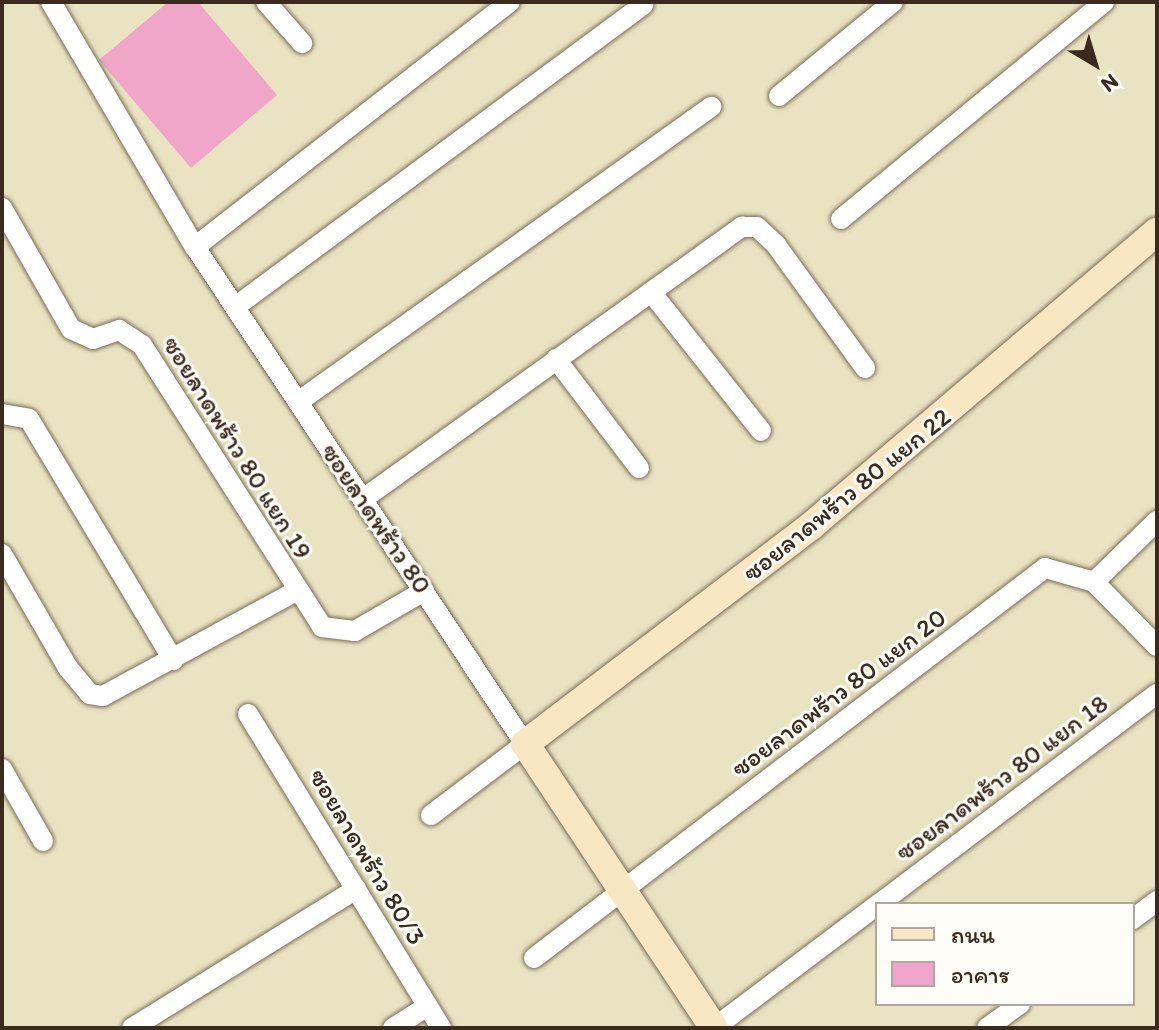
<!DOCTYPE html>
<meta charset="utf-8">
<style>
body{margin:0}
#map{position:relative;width:1159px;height:1030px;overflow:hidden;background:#eae3c1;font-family:Itim,"Playpen Sans Thai",sans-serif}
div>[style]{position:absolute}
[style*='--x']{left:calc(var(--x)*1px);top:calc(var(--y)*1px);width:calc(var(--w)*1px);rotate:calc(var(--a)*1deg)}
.building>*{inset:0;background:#efa6c9}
.roads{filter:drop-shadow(0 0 2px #786b57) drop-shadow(0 0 2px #786b57)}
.street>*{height:20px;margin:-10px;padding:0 10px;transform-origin:10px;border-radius:10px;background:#fff}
.secondary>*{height:28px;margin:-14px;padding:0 14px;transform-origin:14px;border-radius:14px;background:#f9e7c3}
span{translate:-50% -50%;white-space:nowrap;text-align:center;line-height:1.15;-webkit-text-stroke:6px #fdfcf7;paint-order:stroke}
.street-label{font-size:26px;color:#3b2a1e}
.frame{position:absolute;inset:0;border:4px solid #3b2a1e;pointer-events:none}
.legend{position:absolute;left:875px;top:902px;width:260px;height:104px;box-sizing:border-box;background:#fdfcf7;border:2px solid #afa8a0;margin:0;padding:10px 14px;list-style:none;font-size:24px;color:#3b2a1e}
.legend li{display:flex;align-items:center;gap:16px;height:40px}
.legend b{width:40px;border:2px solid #afa8a0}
.north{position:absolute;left:1055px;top:24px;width:80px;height:80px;-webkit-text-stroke:6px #fdfcf7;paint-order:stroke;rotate:142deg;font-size:22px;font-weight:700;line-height:32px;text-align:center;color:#3b2a1e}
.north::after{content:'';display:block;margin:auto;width:28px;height:36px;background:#3b2a1e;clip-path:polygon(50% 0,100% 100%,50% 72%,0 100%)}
</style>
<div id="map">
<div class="building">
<i style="clip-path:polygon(168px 2px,198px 2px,277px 95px,191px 168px,99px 60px)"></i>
</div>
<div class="roads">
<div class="street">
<i style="--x:51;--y:2;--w:284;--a:59.6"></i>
<i style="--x:195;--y:247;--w:597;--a:56.42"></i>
<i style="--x:525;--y:744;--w:118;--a:142.9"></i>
<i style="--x:266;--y:2;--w:55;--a:48.7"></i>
<i style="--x:779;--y:96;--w:148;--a:-39.5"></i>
<i style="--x:2;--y:208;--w:139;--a:60.3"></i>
<i style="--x:71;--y:329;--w:24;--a:24"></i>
<i style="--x:93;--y:339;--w:28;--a:-19"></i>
<i style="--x:119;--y:330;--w:27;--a:33"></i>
<i style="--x:142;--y:345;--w:335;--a:57.4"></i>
<i style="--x:322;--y:627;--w:33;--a:7"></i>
<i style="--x:355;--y:631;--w:80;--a:-30.1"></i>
<i style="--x:841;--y:219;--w:341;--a:-39.5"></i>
<i style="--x:195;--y:247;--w:399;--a:-37.9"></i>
<i style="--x:651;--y:292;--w:177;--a:51.6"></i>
<i style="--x:235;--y:307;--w:508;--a:-36.51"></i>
<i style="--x:556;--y:359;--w:137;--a:52.7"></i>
<i style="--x:298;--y:402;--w:508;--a:-35.54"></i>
<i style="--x:2;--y:414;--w:27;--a:10"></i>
<i style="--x:29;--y:419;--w:281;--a:59.1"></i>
<i style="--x:363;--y:499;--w:467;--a:-35.7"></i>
<i style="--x:742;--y:227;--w:15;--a:0"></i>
<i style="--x:757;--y:227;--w:26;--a:43"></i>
<i style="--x:776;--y:245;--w:152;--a:54.1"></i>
<i style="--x:2;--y:554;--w:132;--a:59.9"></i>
<i style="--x:68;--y:668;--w:34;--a:50"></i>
<i style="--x:90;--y:694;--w:13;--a:9"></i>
<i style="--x:103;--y:696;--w:220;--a:-28.5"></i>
<i style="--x:1094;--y:582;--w:88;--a:-44.1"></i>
<i style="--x:248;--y:714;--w:369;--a:58.4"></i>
<i style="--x:2;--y:769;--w:83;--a:60.3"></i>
<i style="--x:879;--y:904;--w:348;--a:-37.1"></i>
<i style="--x:1133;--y:919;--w:30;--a:-37"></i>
<i style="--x:534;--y:958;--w:643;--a:-37.35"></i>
<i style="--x:1045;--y:568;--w:51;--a:15.9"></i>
<i style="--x:1094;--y:582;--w:90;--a:45.5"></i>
<i style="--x:132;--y:1028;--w:264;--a:-31.8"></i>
<i style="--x:393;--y:1028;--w:41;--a:-32.2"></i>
<i style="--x:714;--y:1028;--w:204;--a:-37"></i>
<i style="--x:987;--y:1028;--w:41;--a:-36"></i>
</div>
<div class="secondary">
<i style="--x:714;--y:1028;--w:341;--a:-123.6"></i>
<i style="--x:525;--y:744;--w:360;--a:-37.3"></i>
<i style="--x:811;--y:526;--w:454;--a:-40.4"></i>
</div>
</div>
<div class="street-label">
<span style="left:237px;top:448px;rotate:58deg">ซอยลาดพร้าว 80 แยก 19</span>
<span style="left:847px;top:495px;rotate:-39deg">ซอยลาดพร้าว 80 แยก 22</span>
<span style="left:376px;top:519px;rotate:56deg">ซอยลาดพร้าว 80</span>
<span style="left:839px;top:693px;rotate:-37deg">ซอยลาดพร้าว 80 แยก 20</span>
<span style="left:1002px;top:778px;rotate:-37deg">ซอยลาดพร้าว 80 แยก 18</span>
<span style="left:367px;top:857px;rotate:59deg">ซอยลาดพร้าว 80/3</span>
</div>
<div class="frame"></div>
<ul class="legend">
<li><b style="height:10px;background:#f9e7c3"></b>ถนน</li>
<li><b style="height:22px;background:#efa6c9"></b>อาคาร</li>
</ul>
<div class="north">N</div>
</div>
